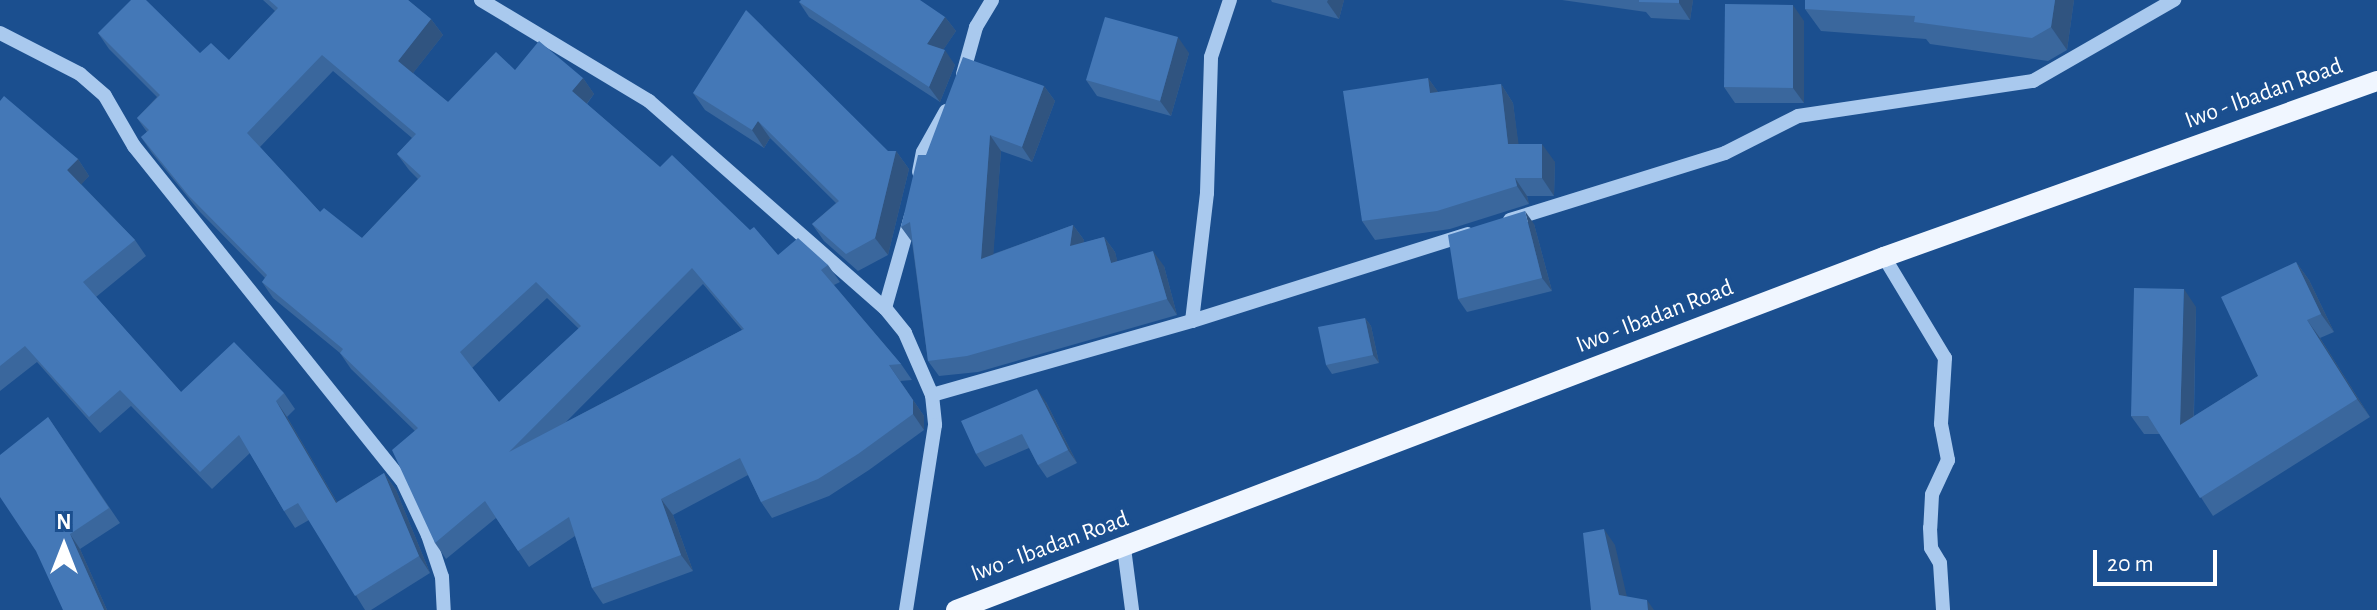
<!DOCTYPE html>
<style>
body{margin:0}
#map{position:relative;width:2377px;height:610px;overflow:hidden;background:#1b4f8f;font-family:"Alegreya Sans",sans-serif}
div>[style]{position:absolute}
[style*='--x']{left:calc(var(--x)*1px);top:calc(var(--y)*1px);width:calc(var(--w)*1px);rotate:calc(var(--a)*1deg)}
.minor>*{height:14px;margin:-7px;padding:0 7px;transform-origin:7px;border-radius:7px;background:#a9c9ee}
.major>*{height:20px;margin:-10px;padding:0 10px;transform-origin:10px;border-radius:10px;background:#f0f6ff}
.wall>*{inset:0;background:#3a679d}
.shaded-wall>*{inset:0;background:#305480}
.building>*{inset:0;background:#4478b7}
span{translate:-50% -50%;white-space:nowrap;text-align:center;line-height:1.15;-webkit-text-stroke:8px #1b4f8f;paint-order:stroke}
.street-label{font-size:24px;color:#fff}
.north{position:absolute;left:24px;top:506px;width:80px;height:80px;-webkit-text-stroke:6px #1b4f8f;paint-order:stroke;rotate:0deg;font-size:22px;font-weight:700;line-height:32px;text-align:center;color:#fff}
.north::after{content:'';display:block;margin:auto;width:28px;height:36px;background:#fff;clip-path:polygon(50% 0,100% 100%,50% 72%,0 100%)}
.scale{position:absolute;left:2093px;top:550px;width:124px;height:36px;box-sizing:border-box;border:4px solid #fff;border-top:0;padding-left:10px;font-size:24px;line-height:28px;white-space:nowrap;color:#fff;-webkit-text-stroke:6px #1b4f8f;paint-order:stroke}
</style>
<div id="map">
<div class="minor">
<i style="--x:481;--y:0;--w:196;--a:31"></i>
<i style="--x:649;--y:101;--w:314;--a:41.3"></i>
<i style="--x:885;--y:308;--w:32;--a:51"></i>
<i style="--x:905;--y:333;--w:68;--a:66.5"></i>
<i style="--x:932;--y:395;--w:30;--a:84"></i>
<i style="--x:935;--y:425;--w:187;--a:98.9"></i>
<i style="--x:0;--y:33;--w:90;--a:27.1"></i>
<i style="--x:80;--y:74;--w:33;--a:41"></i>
<i style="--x:105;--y:96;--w:58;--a:59.9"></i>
<i style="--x:134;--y:146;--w:428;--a:51.3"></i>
<i style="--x:402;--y:480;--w:61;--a:64.7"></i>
<i style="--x:428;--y:535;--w:44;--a:71.6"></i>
<i style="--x:442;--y:577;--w:33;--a:87"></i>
<i style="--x:963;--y:74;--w:49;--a:-74.5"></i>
<i style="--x:976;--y:27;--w:31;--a:-59"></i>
<i style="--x:919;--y:172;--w:20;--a:-79"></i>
<i style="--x:923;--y:152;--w:47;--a:-60.7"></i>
<i style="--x:1510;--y:220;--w:225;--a:-17.3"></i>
<i style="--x:1725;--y:153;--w:82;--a:-26.9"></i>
<i style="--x:1798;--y:116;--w:238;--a:-8.5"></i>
<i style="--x:2033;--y:81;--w:163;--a:-29.9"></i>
<i style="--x:1884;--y:257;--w:118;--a:58.9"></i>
<i style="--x:1945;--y:358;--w:66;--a:93.5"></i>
<i style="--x:1941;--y:424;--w:37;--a:79"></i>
<i style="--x:1948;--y:460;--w:38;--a:115"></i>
<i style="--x:1932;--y:495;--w:33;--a:93"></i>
<i style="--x:1930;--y:528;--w:20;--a:87"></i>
<i style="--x:1931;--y:548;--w:17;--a:59"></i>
<i style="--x:1940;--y:563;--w:47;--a:86.3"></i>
<i style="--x:885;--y:308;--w:96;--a:-74.2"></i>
<i style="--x:1192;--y:321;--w:129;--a:-83.3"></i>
<i style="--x:1207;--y:193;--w:136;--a:-88.3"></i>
<i style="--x:1211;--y:57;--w:60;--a:-71.6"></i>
<i style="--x:932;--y:395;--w:270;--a:-15.9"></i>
<i style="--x:1192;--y:321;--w:289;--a:-17.5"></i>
<i style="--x:1124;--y:548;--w:63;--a:82.6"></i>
</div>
<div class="major">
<i style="--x:956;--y:610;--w:993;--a:-20.83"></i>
<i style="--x:1884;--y:257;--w:523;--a:-19.65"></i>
</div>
<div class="wall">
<i style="clip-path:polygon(evenodd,263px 0,408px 0,431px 19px,443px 35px,413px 73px,448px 102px,515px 70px,583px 78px,594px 94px,587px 104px,660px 167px,778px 255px,828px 265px,840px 282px,834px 285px,901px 364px,912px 380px,900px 381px,924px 416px,924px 430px,869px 470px,829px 496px,772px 518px,761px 502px,748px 475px,673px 515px,693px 571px,603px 604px,592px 588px,575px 536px,529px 567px,496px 518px,446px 559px,435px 543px,415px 431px,351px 369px,340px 353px,273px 298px,262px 282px,265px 278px,200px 212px,152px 153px,141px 137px,147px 132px,137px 118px,157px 97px,109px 49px,98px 33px,229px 60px,275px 11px,263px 0,333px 71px,412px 138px,397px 154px,409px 170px,418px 179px,362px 238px,320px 212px,260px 147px,333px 71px,263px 0,703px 284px,742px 330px,566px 422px,703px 284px,263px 0,547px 298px,579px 329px,499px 402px,472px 368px,547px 298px)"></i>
<i style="clip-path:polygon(1271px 0,1344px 0,1339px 19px,1272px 2px)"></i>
<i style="clip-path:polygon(1562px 0,1693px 0,1690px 20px,1651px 18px,1646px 12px)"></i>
<i style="clip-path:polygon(1805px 0,2074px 0,2067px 50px,2048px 61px,1930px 44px,1926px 39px,1821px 31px,1805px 9px)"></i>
<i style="clip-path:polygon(799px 2px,945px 17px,956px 31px,943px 50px,955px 65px,940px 102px,809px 17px)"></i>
<i style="clip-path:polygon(1804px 21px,1804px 103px,1735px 103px,1724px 87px)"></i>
<i style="clip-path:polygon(1189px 53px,1171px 116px,1097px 96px,1086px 80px)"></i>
<i style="clip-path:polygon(1428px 78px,1438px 92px,1501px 84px,1513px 103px,1518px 144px,1555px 162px,1554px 196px,1527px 196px,1529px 204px,1450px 229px,1375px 240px,1362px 221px)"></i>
<i style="clip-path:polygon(1044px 86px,1055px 101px,1032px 162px,1001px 151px,993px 254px,1073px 225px,1084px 240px,1083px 243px,1104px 237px,1115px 252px,1117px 261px,1164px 266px,1177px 315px,978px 372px,939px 376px,928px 361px,912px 242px,901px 227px,926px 155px)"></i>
<i style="clip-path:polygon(693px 93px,888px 151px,896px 151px,909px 169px,888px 255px,858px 271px,824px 241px,812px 224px,836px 203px,770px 138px,764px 148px,705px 110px)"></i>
<i style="clip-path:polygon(0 101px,78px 159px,89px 176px,81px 184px,135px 240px,146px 256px,96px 297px,181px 392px,284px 393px,295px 409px,287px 417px,337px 502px,384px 473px,396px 490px,430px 573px,371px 610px,365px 610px,309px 520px,295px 528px,284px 511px,250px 453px,212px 489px,131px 406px,100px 433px,37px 362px,0 391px)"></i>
<i style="clip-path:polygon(1534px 224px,1552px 291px,1467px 312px,1458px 299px)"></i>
<i style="clip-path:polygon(2296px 262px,2309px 280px,2334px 332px,2320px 338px,2370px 417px,2213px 516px,2160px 434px,2144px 434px,2131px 416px,2196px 307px,2194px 416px,2258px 376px)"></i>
<i style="clip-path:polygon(1365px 318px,1371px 326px,1379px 363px,1332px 374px,1326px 365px)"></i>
<i style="clip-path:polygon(1046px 402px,1077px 463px,1047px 478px,1038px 465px,1029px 448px,985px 467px,976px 454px)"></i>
<i style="clip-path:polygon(48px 417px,120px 523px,80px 549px,107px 610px,63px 610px)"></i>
</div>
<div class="shaded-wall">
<i style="clip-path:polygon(1328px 0,1344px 0,1339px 19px,1327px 2px)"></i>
<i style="clip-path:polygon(1679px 0,1693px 0,1690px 20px,1679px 3px)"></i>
<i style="clip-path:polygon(2055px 0,2074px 0,2067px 50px,2051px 27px)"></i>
<i style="clip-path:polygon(1793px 5px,1804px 21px,1804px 103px,1793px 88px)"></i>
<i style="clip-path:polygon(945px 17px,956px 31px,937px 59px,927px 44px)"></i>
<i style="clip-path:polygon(431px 19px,443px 35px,410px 77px,398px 61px)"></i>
<i style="clip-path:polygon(1178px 37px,1189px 53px,1171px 116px,1160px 101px)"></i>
<i style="clip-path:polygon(945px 50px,955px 65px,940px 102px,929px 87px)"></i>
<i style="clip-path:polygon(583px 78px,594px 94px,584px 107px,572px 91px)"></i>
<i style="clip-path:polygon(1428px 78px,1441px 96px,1430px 93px)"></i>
<i style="clip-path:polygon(1501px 84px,1513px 103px,1521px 162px,1508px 144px)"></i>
<i style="clip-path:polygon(1044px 86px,1055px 101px,1032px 162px,1022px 147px)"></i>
<i style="clip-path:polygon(758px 121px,770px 138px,764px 148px,752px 130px)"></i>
<i style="clip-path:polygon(990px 135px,1001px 151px,992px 274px,981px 259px)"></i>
<i style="clip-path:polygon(1542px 144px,1555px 162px,1554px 196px,1542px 178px)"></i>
<i style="clip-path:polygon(896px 151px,909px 169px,888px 255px,875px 238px)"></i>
<i style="clip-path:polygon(78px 159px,89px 176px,79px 187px,67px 170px)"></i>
<i style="clip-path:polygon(1515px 178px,1527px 196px,1529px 204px,1517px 186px)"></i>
<i style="clip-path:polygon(1525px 211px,1534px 224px,1552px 291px,1542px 278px)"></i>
<i style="clip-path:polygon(1073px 225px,1084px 240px,1081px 262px,1070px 246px)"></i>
<i style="clip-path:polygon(1104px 237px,1115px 252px,1122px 278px,1111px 263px)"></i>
<i style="clip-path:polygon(1153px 251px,1164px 266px,1177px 315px,1167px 299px)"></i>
<i style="clip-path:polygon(2296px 262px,2309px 280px,2334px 332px,2321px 314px)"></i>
<i style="clip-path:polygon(2184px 289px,2196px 307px,2193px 443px,2180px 425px)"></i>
<i style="clip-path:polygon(1365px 318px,1371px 326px,1379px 363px,1373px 355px)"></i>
<i style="clip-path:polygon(2307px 320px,2320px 338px,2370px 417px,2357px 399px)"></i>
<i style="clip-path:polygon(889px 365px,924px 416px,924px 430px,913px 414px)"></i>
<i style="clip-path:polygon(1037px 389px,1046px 402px,1077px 463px,1068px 450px)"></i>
<i style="clip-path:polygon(276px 401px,287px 417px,347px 519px,336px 503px)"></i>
<i style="clip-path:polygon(384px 473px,396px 490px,430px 573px,419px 556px)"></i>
<i style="clip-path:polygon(661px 499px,673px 515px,693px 571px,681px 555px)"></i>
<i style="clip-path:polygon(1604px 529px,1615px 545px,1630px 610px,1619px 595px)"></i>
<i style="clip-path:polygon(70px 534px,80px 549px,107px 610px,104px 610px)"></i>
<i style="clip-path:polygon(1647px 600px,1654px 610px,1648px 610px)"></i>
</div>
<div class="building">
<i style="clip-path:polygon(evenodd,131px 0,146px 0,200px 53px,211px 43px,229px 60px,278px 8px,269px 0,408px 0,431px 19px,398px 61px,448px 102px,496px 52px,515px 70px,539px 41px,583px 78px,572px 91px,660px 167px,672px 155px,750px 230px,754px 227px,778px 255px,798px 238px,828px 265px,821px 270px,901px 364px,889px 365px,913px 400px,913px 414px,858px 454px,818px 479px,761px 502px,740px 458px,661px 499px,681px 555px,592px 588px,569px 517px,518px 551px,485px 501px,435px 543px,392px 450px,418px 428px,340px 353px,343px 349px,262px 282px,267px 275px,189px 196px,141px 137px,149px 130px,137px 118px,160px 95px,98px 33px,131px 0,322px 55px,416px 134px,397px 154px,421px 176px,362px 238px,324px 208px,320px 212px,247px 133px,322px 55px,131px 0,692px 268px,744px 329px,509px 452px,692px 268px,131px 0,536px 282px,581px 326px,499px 402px,460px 352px,536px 282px)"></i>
<i style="clip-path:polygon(801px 0,920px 0,945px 17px,927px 44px,945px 50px,929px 87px,799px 2px)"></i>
<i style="clip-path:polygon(1639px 0,1679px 0,1679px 3px,1639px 2px)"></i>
<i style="clip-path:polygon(1805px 0,2055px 0,2051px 27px,2032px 38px,1914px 22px,1915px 16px,1805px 9px)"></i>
<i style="clip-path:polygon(1725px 4px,1793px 5px,1793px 88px,1724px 87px)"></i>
<i style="clip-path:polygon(746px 10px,888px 151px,896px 151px,875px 238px,846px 254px,812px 224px,839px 201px,758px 121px,752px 130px,693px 93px)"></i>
<i style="clip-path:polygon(1105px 17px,1178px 37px,1160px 101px,1086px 80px)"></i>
<i style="clip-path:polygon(963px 57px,1044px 86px,1022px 147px,990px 135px,981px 259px,1073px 225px,1070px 246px,1104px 237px,1111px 263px,1153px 251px,1167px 299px,967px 356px,928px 361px,910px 222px,901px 227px,918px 155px,926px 155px)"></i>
<i style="clip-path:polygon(1428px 78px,1430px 93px,1501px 84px,1508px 144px,1542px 144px,1542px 178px,1515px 178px,1517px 186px,1437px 211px,1362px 221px,1343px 91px)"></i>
<i style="clip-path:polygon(4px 96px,78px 159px,67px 170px,135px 240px,83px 282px,181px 392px,234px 342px,284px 393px,276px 401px,336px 503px,384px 473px,419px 556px,355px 596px,298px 503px,284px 511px,239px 435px,200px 472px,120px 390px,89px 417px,25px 346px,0 366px,0 101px)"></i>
<i style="clip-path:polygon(1525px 211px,1542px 278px,1458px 299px,1448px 235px)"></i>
<i style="clip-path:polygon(2296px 262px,2321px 314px,2307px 320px,2357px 399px,2200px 498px,2148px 416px,2131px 416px,2134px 288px,2184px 289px,2180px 425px,2258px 376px,2221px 297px)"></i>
<i style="clip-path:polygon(1365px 318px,1373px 355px,1326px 365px,1318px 327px)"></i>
<i style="clip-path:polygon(1037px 389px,1068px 450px,1038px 465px,1022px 434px,976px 454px,961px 421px)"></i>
<i style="clip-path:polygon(48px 417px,109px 508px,70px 534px,104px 610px,63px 610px,36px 551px,0 497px,0 455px)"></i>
<i style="clip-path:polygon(1604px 529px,1619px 595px,1647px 600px,1648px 610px,1591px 610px,1583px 533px)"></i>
</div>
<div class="street-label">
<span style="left:2264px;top:94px;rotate:-20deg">Iwo - Ibadan Road</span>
<span style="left:1655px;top:317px;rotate:-21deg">Iwo - Ibadan Road</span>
<span style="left:1050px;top:547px;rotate:-20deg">Iwo - Ibadan Road</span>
</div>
<div class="north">N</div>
<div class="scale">20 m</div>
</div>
